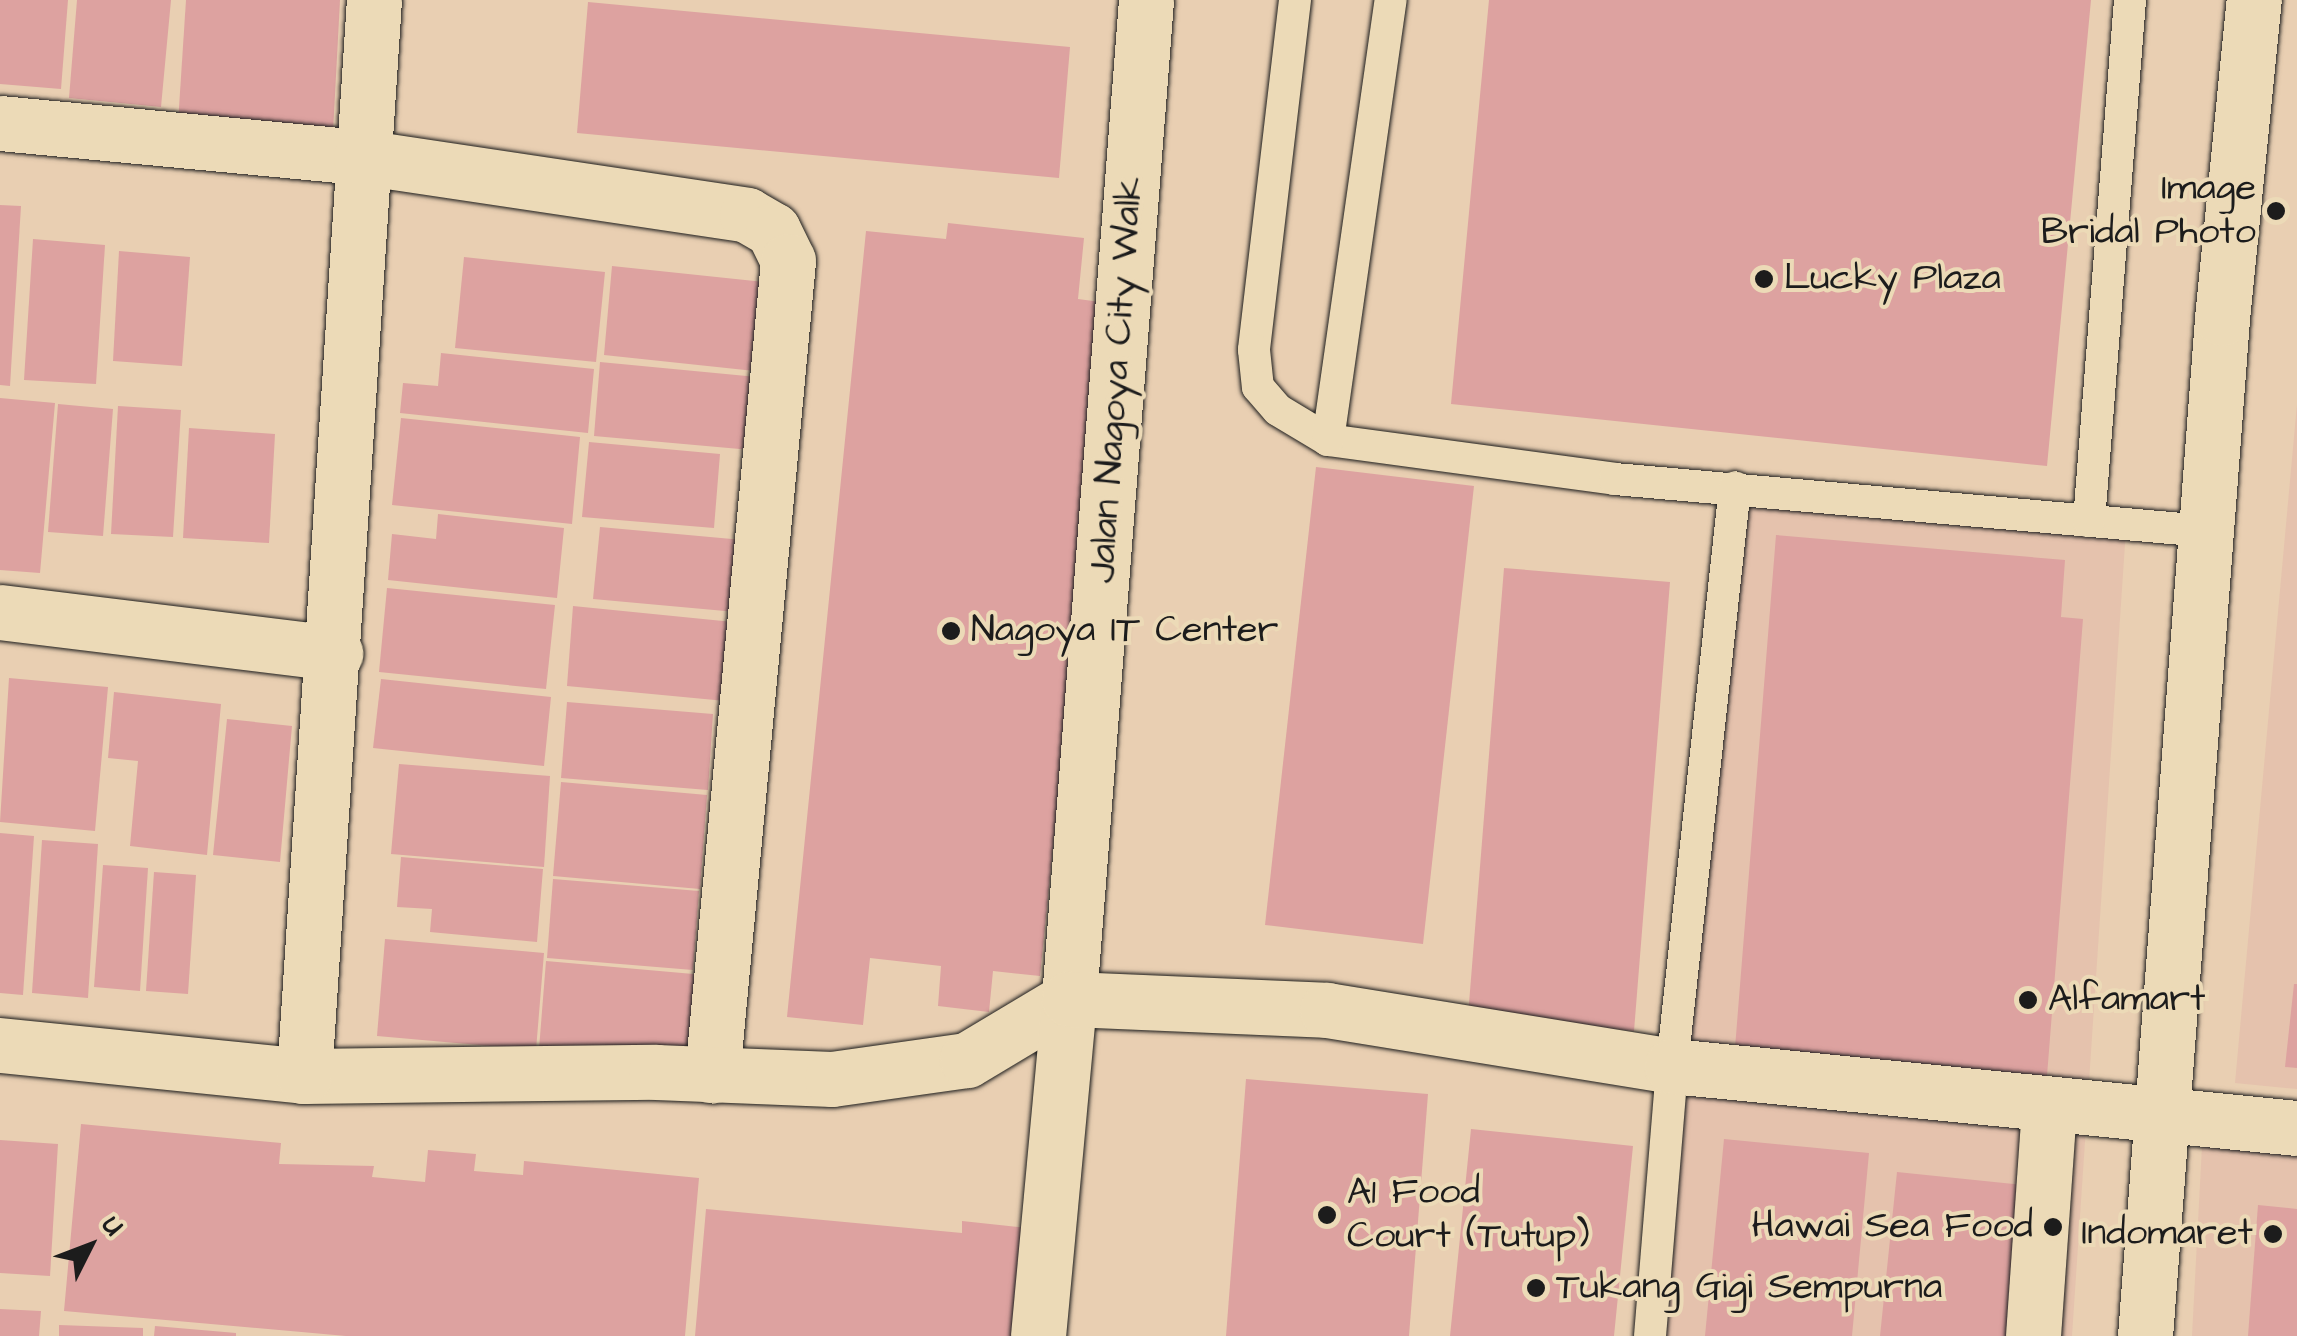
<!DOCTYPE html>
<style>
body{margin:0}
#map{position:relative;width:2297px;height:1336px;overflow:hidden;background:#e9cfb2;font-family:"Architects Daughter",sans-serif}
div>[style]{position:absolute}
[style*='--x']{left:calc(var(--x)*1px);top:calc(var(--y)*1px);width:calc(var(--w)*1px);rotate:calc(var(--a)*1deg)}
.built>*{inset:0;background:#e5c2ad}
.building>*{inset:0;background:#dda2a0}
.roads{filter:drop-shadow(0 0 2px #1c1c1c) drop-shadow(0 0 2px #1c1c1c)}
.service>*{height:32px;margin:-16px;padding:0 16px;transform-origin:16px;border-radius:16px;background:#ecdab7}
.minor>*{height:55px;margin:-27.5px;padding:0 27.5px;transform-origin:27.5px;border-radius:27.5px;background:#ecdab7}
.tertiary>*{height:55px;margin:-27.5px;padding:0 27.5px;transform-origin:27.5px;border-radius:27.5px;background:#ecdab7}
.dots>*{width:28px;height:28px;translate:-50% -50%;box-sizing:border-box;border:5px solid #ecdab7;border-radius:50%}
span{translate:-50% -50%;white-space:nowrap;text-align:center;line-height:1.15;-webkit-text-stroke:8px #ecdab7;paint-order:stroke}
.poi-label{font-size:38px;color:#1c1c1c}
.right{translate:-100% -50%;text-align:right}
.left{translate:0 -50%;text-align:left}
.street-label{font-size:38px;color:#1c1c1c}
.north{position:absolute;left:40px;top:1196px;width:100px;height:100px;-webkit-text-stroke:8px #ecdab7;paint-order:stroke;rotate:48deg;font-size:28px;font-weight:700;line-height:40px;text-align:center;color:#1c1c1c}
.north::after{content:'';display:block;margin:auto;width:35px;height:45px;background:#1c1c1c;clip-path:polygon(50% 0,100% 100%,50% 72%,0 100%)}
</style>
<div id="map">
<div class="built">
<i style="clip-path:polygon(2297px 404px,2297px 1089px,2235px 1083px)"></i>
<i style="clip-path:polygon(1718px 499px,2126px 529px,2072px 1336px,1662px 1336px)"></i>
<i style="clip-path:polygon(2202px 1146px,2297px 1153px,2297px 1336px,2192px 1336px)"></i>
</div>
<div class="building">
<i style="clip-path:polygon(0 0,68px 0,61px 89px,0 84px)"></i>
<i style="clip-path:polygon(77px 0,171px 0,161px 107px,69px 98px)"></i>
<i style="clip-path:polygon(186px 0,340px 0,333px 132px,178px 123px)"></i>
<i style="clip-path:polygon(1489px 0,2091px 0,2047px 466px,1451px 404px)"></i>
<i style="clip-path:polygon(588px 2px,1070px 47px,1059px 178px,577px 133px)"></i>
<i style="clip-path:polygon(0 205px,21px 206px,10px 386px,0 385px)"></i>
<i style="clip-path:polygon(948px 223px,1084px 238px,1078px 299px,1108px 303px,1040px 976px,993px 971px,989px 1012px,938px 1006px,941px 966px,870px 958px,863px 1025px,787px 1017px,866px 231px,946px 239px)"></i>
<i style="clip-path:polygon(33px 239px,105px 245px,96px 384px,24px 380px)"></i>
<i style="clip-path:polygon(119px 251px,190px 257px,182px 366px,113px 361px)"></i>
<i style="clip-path:polygon(464px 257px,605px 272px,596px 362px,455px 348px)"></i>
<i style="clip-path:polygon(612px 266px,773px 283px,764px 372px,604px 355px)"></i>
<i style="clip-path:polygon(441px 353px,594px 369px,588px 433px,400px 413px,403px 383px,438px 386px)"></i>
<i style="clip-path:polygon(600px 362px,757px 377px,751px 450px,594px 436px)"></i>
<i style="clip-path:polygon(0 398px,55px 403px,40px 573px,0 570px)"></i>
<i style="clip-path:polygon(58px 404px,113px 409px,103px 536px,48px 532px)"></i>
<i style="clip-path:polygon(118px 406px,181px 410px,173px 537px,111px 534px)"></i>
<i style="clip-path:polygon(401px 418px,580px 437px,572px 524px,392px 505px)"></i>
<i style="clip-path:polygon(189px 428px,275px 434px,269px 543px,183px 538px)"></i>
<i style="clip-path:polygon(589px 442px,720px 454px,714px 528px,582px 517px)"></i>
<i style="clip-path:polygon(1316px 467px,1474px 486px,1423px 944px,1265px 925px)"></i>
<i style="clip-path:polygon(438px 514px,564px 528px,557px 598px,388px 580px,392px 534px,436px 539px)"></i>
<i style="clip-path:polygon(600px 527px,743px 540px,736px 612px,593px 599px)"></i>
<i style="clip-path:polygon(1776px 535px,2065px 560px,2061px 617px,2083px 619px,2047px 1076px,1735px 1048px)"></i>
<i style="clip-path:polygon(1504px 568px,1670px 582px,1634px 1031px,1468px 1016px)"></i>
<i style="clip-path:polygon(387px 588px,555px 605px,546px 689px,379px 672px)"></i>
<i style="clip-path:polygon(573px 606px,743px 623px,736px 702px,567px 686px)"></i>
<i style="clip-path:polygon(9px 678px,108px 687px,95px 831px,0 822px)"></i>
<i style="clip-path:polygon(381px 679px,551px 697px,544px 766px,373px 748px)"></i>
<i style="clip-path:polygon(114px 692px,221px 704px,207px 855px,130px 846px,138px 761px,108px 758px)"></i>
<i style="clip-path:polygon(567px 702px,713px 714px,708px 790px,561px 778px)"></i>
<i style="clip-path:polygon(227px 719px,292px 726px,280px 862px,213px 855px)"></i>
<i style="clip-path:polygon(399px 764px,550px 776px,544px 867px,391px 854px)"></i>
<i style="clip-path:polygon(561px 782px,707px 795px,700px 889px,553px 876px)"></i>
<i style="clip-path:polygon(0 833px,34px 836px,23px 995px,0 993px)"></i>
<i style="clip-path:polygon(42px 840px,98px 844px,88px 998px,32px 993px)"></i>
<i style="clip-path:polygon(401px 857px,543px 869px,537px 942px,430px 932px,432px 909px,397px 907px)"></i>
<i style="clip-path:polygon(103px 865px,148px 868px,140px 991px,94px 987px)"></i>
<i style="clip-path:polygon(154px 872px,196px 875px,188px 994px,146px 991px)"></i>
<i style="clip-path:polygon(553px 879px,699px 891px,693px 970px,547px 958px)"></i>
<i style="clip-path:polygon(385px 939px,544px 953px,536px 1050px,377px 1036px)"></i>
<i style="clip-path:polygon(546px 961px,716px 976px,709px 1065px,539px 1049px)"></i>
<i style="clip-path:polygon(2294px 984px,2297px 984px,2297px 1068px,2285px 1067px)"></i>
<i style="clip-path:polygon(1246px 1079px,1428px 1094px,1409px 1336px,1226px 1336px)"></i>
<i style="clip-path:polygon(81px 1124px,281px 1143px,279px 1164px,374px 1166px,372px 1177px,425px 1182px,428px 1150px,476px 1154px,474px 1171px,523px 1175px,524px 1161px,699px 1178px,685px 1336px,346px 1336px,64px 1311px)"></i>
<i style="clip-path:polygon(1471px 1129px,1633px 1146px,1614px 1336px,1450px 1336px)"></i>
<i style="clip-path:polygon(1724px 1139px,1869px 1153px,1852px 1336px,1705px 1336px)"></i>
<i style="clip-path:polygon(0 1140px,58px 1144px,50px 1276px,0 1273px)"></i>
<i style="clip-path:polygon(1897px 1172px,2033px 1186px,2018px 1336px,1880px 1336px)"></i>
<i style="clip-path:polygon(2258px 1205px,2297px 1209px,2297px 1336px,2248px 1336px)"></i>
<i style="clip-path:polygon(706px 1209px,962px 1233px,962px 1221px,1036px 1229px,1027px 1336px,695px 1336px)"></i>
<i style="clip-path:polygon(0 1309px,41px 1311px,39px 1336px,0 1336px)"></i>
<i style="clip-path:polygon(59px 1325px,143px 1328px,143px 1336px,59px 1336px)"></i>
<i style="clip-path:polygon(155px 1326px,236px 1333px,236px 1336px,154px 1336px)"></i>
</div>
<div class="roads">
<div class="service">
<i style="--x:1295;--y:0;--w:352;--a:96.7"></i>
<i style="--x:1254;--y:350;--w:37;--a:84"></i>
<i style="--x:1258;--y:387;--w:30;--a:49"></i>
<i style="--x:1278;--y:410;--w:58;--a:31"></i>
<i style="--x:1328;--y:440;--w:290;--a:7.7"></i>
<i style="--x:1615;--y:479;--w:592;--a:5.04"></i>
<i style="--x:1328;--y:440;--w:444;--a:-81.9"></i>
<i style="--x:2089;--y:521;--w:523;--a:-85.5"></i>
<i style="--x:1650;--y:1336;--w:271;--a:-85.3"></i>
<i style="--x:1672;--y:1066;--w:582;--a:-83.79"></i>
</div>
<div class="minor">
<i style="--x:0;--y:123;--w:363;--a:5.4"></i>
<i style="--x:361;--y:157;--w:390;--a:8.5"></i>
<i style="--x:747;--y:215;--w:30;--a:30"></i>
<i style="--x:773;--y:230;--w:34;--a:64"></i>
<i style="--x:788;--y:261;--w:818;--a:95.33"></i>
<i style="--x:0;--y:612;--w:338;--a:7"></i>
<i style="--x:0;--y:1045;--w:306;--a:5.8"></i>
<i style="--x:304;--y:1076;--w:352;--a:-0.7"></i>
<i style="--x:656;--y:1072;--w:176;--a:2.3"></i>
<i style="--x:832;--y:1079;--w:136;--a:-8"></i>
<i style="--x:967;--y:1060;--w:119;--a:-30.9"></i>
<i style="--x:304;--y:1076;--w:1078;--a:-86.28"></i>
<i style="--x:1038;--y:1336;--w:338;--a:-84.7"></i>
<i style="--x:2033;--y:1336;--w:232;--a:-86"></i>
<i style="--x:2145;--y:1336;--w:1021;--a:-85.67"></i>
<i style="--x:2222;--y:318;--w:320;--a:-84.3"></i>
</div>
<div class="tertiary">
<i style="--x:1146;--y:0;--w:1002;--a:94.41"></i>
<i style="--x:1069;--y:999;--w:258;--a:2.4"></i>
<i style="--x:1327;--y:1010;--w:350;--a:9.2"></i>
<i style="--x:1672;--y:1066;--w:628;--a:5.67"></i>
</div>
</div>
<div class="dots">
<i style="left:2276px;top:211px;background:#1c1c1c"></i>
<i style="left:1764px;top:279px;background:#1c1c1c"></i>
<i style="left:951px;top:631px;background:#1c1c1c"></i>
<i style="left:2028px;top:1000px;background:#1c1c1c"></i>
<i style="left:1327px;top:1215px;background:#1c1c1c"></i>
<i style="left:2053px;top:1227px;background:#1c1c1c"></i>
<i style="left:2273px;top:1234px;background:#1c1c1c"></i>
<i style="left:1536px;top:1288px;background:#1c1c1c"></i>
</div>
<div class="poi-label">
<span class="right" style="left:2256px;top:211px">Image<br>Bridal Photo</span>
<span class="left" style="left:1784px;top:279px">Lucky Plaza</span>
<span class="left" style="left:971px;top:631px">Nagoya IT Center</span>
<span class="left" style="left:2048px;top:1000px">Alfamart</span>
<span class="left" style="left:1347px;top:1215px">A1 Food<br>Court (Tutup)</span>
<span class="right" style="left:2033px;top:1227px">Hawai Sea Food</span>
<span class="right" style="left:2253px;top:1234px">Indomaret</span>
<span class="left" style="left:1556px;top:1288px">Tukang Gigi Sempurna</span>
</div>
<div class="street-label">
<span style="left:1117px;top:380px;rotate:-86deg">Jalan Nagoya City Walk</span>
</div>
<div class="north">U</div>
</div>
